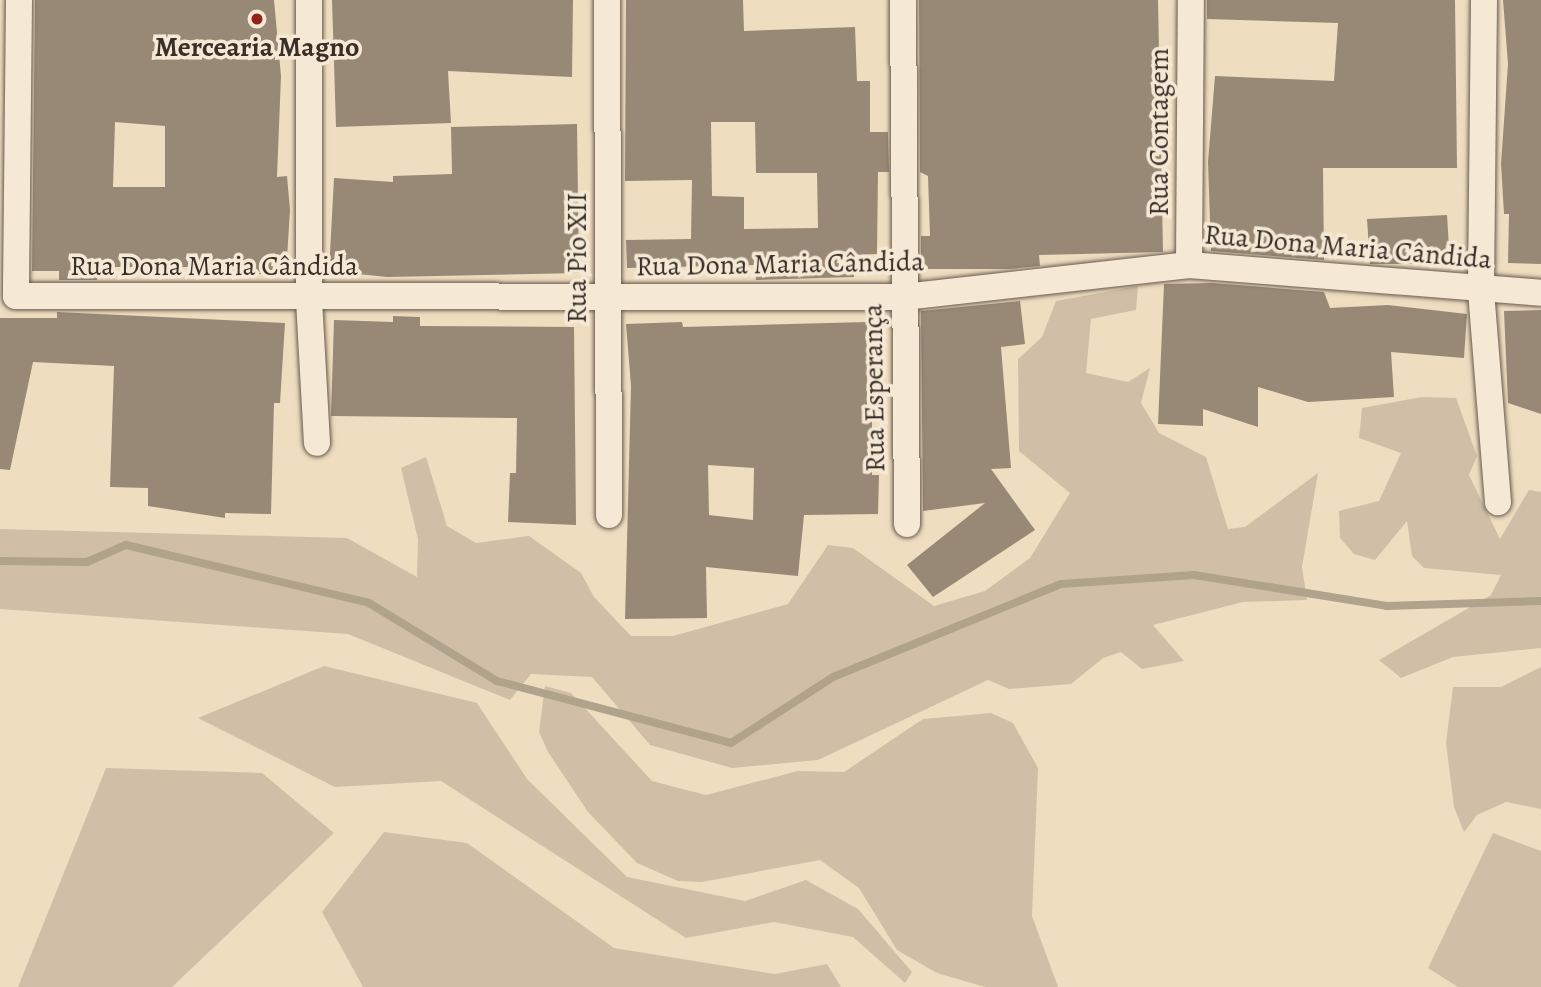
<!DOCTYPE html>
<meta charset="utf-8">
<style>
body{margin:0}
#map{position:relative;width:1541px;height:987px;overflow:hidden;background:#efddc0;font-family:Alegreya,serif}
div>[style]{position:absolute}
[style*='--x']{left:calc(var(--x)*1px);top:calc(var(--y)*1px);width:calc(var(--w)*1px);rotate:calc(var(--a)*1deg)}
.green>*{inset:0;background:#d0bfa6}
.stream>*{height:8px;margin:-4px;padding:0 4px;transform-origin:4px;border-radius:4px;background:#b1a28c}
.building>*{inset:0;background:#988977}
.roads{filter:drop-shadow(0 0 2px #665a4d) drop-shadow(0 0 2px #665a4d)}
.minor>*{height:26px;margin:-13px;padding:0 13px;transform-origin:13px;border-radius:13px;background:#f5e9d6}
.dots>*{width:19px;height:19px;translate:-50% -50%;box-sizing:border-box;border:4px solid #f5e9d6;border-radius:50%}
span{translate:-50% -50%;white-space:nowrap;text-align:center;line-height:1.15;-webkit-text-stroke:7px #f5e9d6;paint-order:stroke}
.poi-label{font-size:28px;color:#392f27;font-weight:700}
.street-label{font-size:28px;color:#392f27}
</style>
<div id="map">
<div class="green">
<i style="clip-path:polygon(1138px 286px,1136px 310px,1091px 319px,1086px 373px,1128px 382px,1150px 368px,1141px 403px,1159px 433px,1206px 457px,1228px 529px,1245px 527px,1318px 473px,1302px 567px,1307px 600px,1243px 602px,1153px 625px,1184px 661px,1142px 669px,1121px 652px,1103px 658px,1071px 684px,1009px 689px,988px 680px,818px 760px,732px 768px,650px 745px,592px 677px,531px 674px,510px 700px,348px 634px,0 609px,0 529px,347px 538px,417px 577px,418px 539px,401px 468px,426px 457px,447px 526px,476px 543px,529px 536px,581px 573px,594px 597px,631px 636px,673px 636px,788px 604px,828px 545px,853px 548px,934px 606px,985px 591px,1030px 558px,1070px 493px,1019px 451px,1018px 359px,1042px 337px,1056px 301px)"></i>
<i style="clip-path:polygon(1422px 397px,1456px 398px,1477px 456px,1469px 475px,1500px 539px,1529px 490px,1541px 492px,1541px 648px,1453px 657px,1401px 678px,1379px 660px,1491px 595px,1501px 575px,1424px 568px,1412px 556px,1407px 521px,1375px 560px,1354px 554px,1340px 538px,1339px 511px,1379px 501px,1401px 453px,1359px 438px,1362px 408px)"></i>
<i style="clip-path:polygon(324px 666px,477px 703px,527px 779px,627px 877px,745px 901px,806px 880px,858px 909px,912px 972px,905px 983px,853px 937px,774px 922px,686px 938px,441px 781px,335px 787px,198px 718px)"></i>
<i style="clip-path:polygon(1541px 667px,1541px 809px,1506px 802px,1477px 815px,1464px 832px,1454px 807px,1446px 743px,1453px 687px,1501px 687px)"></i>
<i style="clip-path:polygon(545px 686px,571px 693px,652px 781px,706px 795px,798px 771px,844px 772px,923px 719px,991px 713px,1013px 723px,1038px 768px,1032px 916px,1058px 987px,985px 987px,937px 973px,897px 950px,859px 888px,820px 860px,702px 882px,678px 881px,637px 863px,588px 812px,548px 752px,539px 732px)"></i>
<i style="clip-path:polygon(106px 768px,262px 773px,334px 833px,172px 987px,18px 987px)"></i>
<i style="clip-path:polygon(384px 832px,467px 843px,614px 948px,775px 974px,827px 964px,841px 987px,363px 987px,322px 912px)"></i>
<i style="clip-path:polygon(1493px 833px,1541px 851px,1541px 987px,1458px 987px,1428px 968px)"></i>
</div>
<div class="stream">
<i style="--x:0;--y:561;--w:87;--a:0.7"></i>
<i style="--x:87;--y:562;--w:43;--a:-23.6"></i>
<i style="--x:126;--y:545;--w:250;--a:13.4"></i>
<i style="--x:369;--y:603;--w:150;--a:31.4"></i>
<i style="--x:497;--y:681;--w:242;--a:14.8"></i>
<i style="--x:731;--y:743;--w:121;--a:-32.9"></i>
<i style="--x:833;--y:677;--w:246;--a:-22.2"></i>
<i style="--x:1061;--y:584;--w:133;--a:-3.9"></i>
<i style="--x:1194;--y:575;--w:195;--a:9.1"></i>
<i style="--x:1387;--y:606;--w:154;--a:-1.9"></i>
</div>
<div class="building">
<i style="clip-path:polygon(evenodd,35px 0,274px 0,281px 76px,277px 177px,287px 176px,290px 210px,286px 274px,225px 274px,225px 267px,97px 267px,97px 280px,59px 280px,59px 271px,32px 271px,35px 0,115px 122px,165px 126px,165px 187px,113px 187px,115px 122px)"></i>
<i style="clip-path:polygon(332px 0,573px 0,572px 77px,448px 71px,451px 123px,336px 127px)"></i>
<i style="clip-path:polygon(evenodd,626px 0,743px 0,744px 31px,855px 27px,857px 81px,870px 81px,870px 132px,888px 132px,889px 172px,878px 172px,877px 254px,853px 255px,854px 277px,756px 280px,755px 265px,627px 268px,626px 240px,691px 239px,692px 180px,625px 181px,626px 0,711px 122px,755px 122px,756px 173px,817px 173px,818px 228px,744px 229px,744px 197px,712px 196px,711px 122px)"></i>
<i style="clip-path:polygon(919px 0,1158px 0,1163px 252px,1039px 255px,1040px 266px,1009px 269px,921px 269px,921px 236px,930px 236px,928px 176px,920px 172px)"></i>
<i style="clip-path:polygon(1207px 0,1455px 0,1457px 168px,1323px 168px,1324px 260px,1211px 251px,1208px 162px,1215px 76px,1334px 81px,1338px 23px,1207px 19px)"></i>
<i style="clip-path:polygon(1503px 0,1541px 0,1541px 264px,1508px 263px,1509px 214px,1504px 214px,1501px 164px,1508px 64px)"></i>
<i style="clip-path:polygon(577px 124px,579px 273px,387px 277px,329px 271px,334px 178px,393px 182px,393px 176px,452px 174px,451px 127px)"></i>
<i style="clip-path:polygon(1447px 215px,1450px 264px,1370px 264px,1367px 219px)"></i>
<i style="clip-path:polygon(1212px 283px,1324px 292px,1330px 308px,1388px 305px,1467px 314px,1464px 358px,1391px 352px,1394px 397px,1308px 402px,1258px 387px,1258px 427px,1203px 409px,1203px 426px,1158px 424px,1164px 284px)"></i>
<i style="clip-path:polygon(1020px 301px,1025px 344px,1001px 347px,1011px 468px,991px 469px,1035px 530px,933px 597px,907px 565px,985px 503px,923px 511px,921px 311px)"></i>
<i style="clip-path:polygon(1541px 310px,1541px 414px,1508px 403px,1504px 311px)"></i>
<i style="clip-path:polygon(57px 312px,285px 323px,280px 403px,274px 403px,271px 514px,225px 513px,225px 518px,148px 506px,148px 488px,110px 487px,114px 366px,33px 362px,10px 470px,0 469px,0 318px,57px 318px)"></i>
<i style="clip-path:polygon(393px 316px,420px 317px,420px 326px,574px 327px,576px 525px,508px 522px,510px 473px,516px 473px,517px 418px,331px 416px,334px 320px,393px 322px)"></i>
<i style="clip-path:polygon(evenodd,682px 322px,683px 327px,867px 322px,867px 419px,872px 419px,872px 475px,879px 475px,878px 514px,804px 515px,798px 576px,706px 567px,707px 618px,625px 619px,631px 386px,626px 324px,682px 322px,708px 465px,754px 468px,753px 520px,709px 515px,708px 465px)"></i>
</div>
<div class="roads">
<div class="minor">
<i style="--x:19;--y:0;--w:296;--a:90.6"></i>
<i style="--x:16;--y:296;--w:888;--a:0.06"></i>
<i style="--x:904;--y:297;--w:287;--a:-6.4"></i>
<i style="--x:1189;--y:265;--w:353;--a:4.5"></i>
<i style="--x:309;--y:0;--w:300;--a:90"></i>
<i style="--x:309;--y:300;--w:143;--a:86.8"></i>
<i style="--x:607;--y:0;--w:515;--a:89.78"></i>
<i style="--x:903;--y:0;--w:524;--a:89.56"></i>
<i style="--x:1484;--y:0;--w:291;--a:90.6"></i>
<i style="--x:1481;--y:291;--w:212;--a:85.4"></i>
<i style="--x:1189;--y:265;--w:265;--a:-89.6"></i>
</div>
</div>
<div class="dots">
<i style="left:257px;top:19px;background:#8f2418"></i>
</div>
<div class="poi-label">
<span style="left:257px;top:47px">Mercearia Magno</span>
</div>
<div class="street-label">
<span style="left:1159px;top:132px;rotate:-90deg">Rua Contagem</span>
<span style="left:1348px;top:247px;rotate:5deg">Rua Dona Maria Cândida</span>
<span style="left:577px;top:258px;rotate:-90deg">Rua Pio XII</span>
<span style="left:780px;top:264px;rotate:-1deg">Rua Dona Maria Cândida</span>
<span style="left:214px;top:266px">Rua Dona Maria Cândida</span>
<span style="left:874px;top:388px;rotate:-91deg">Rua Esperança</span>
</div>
</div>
